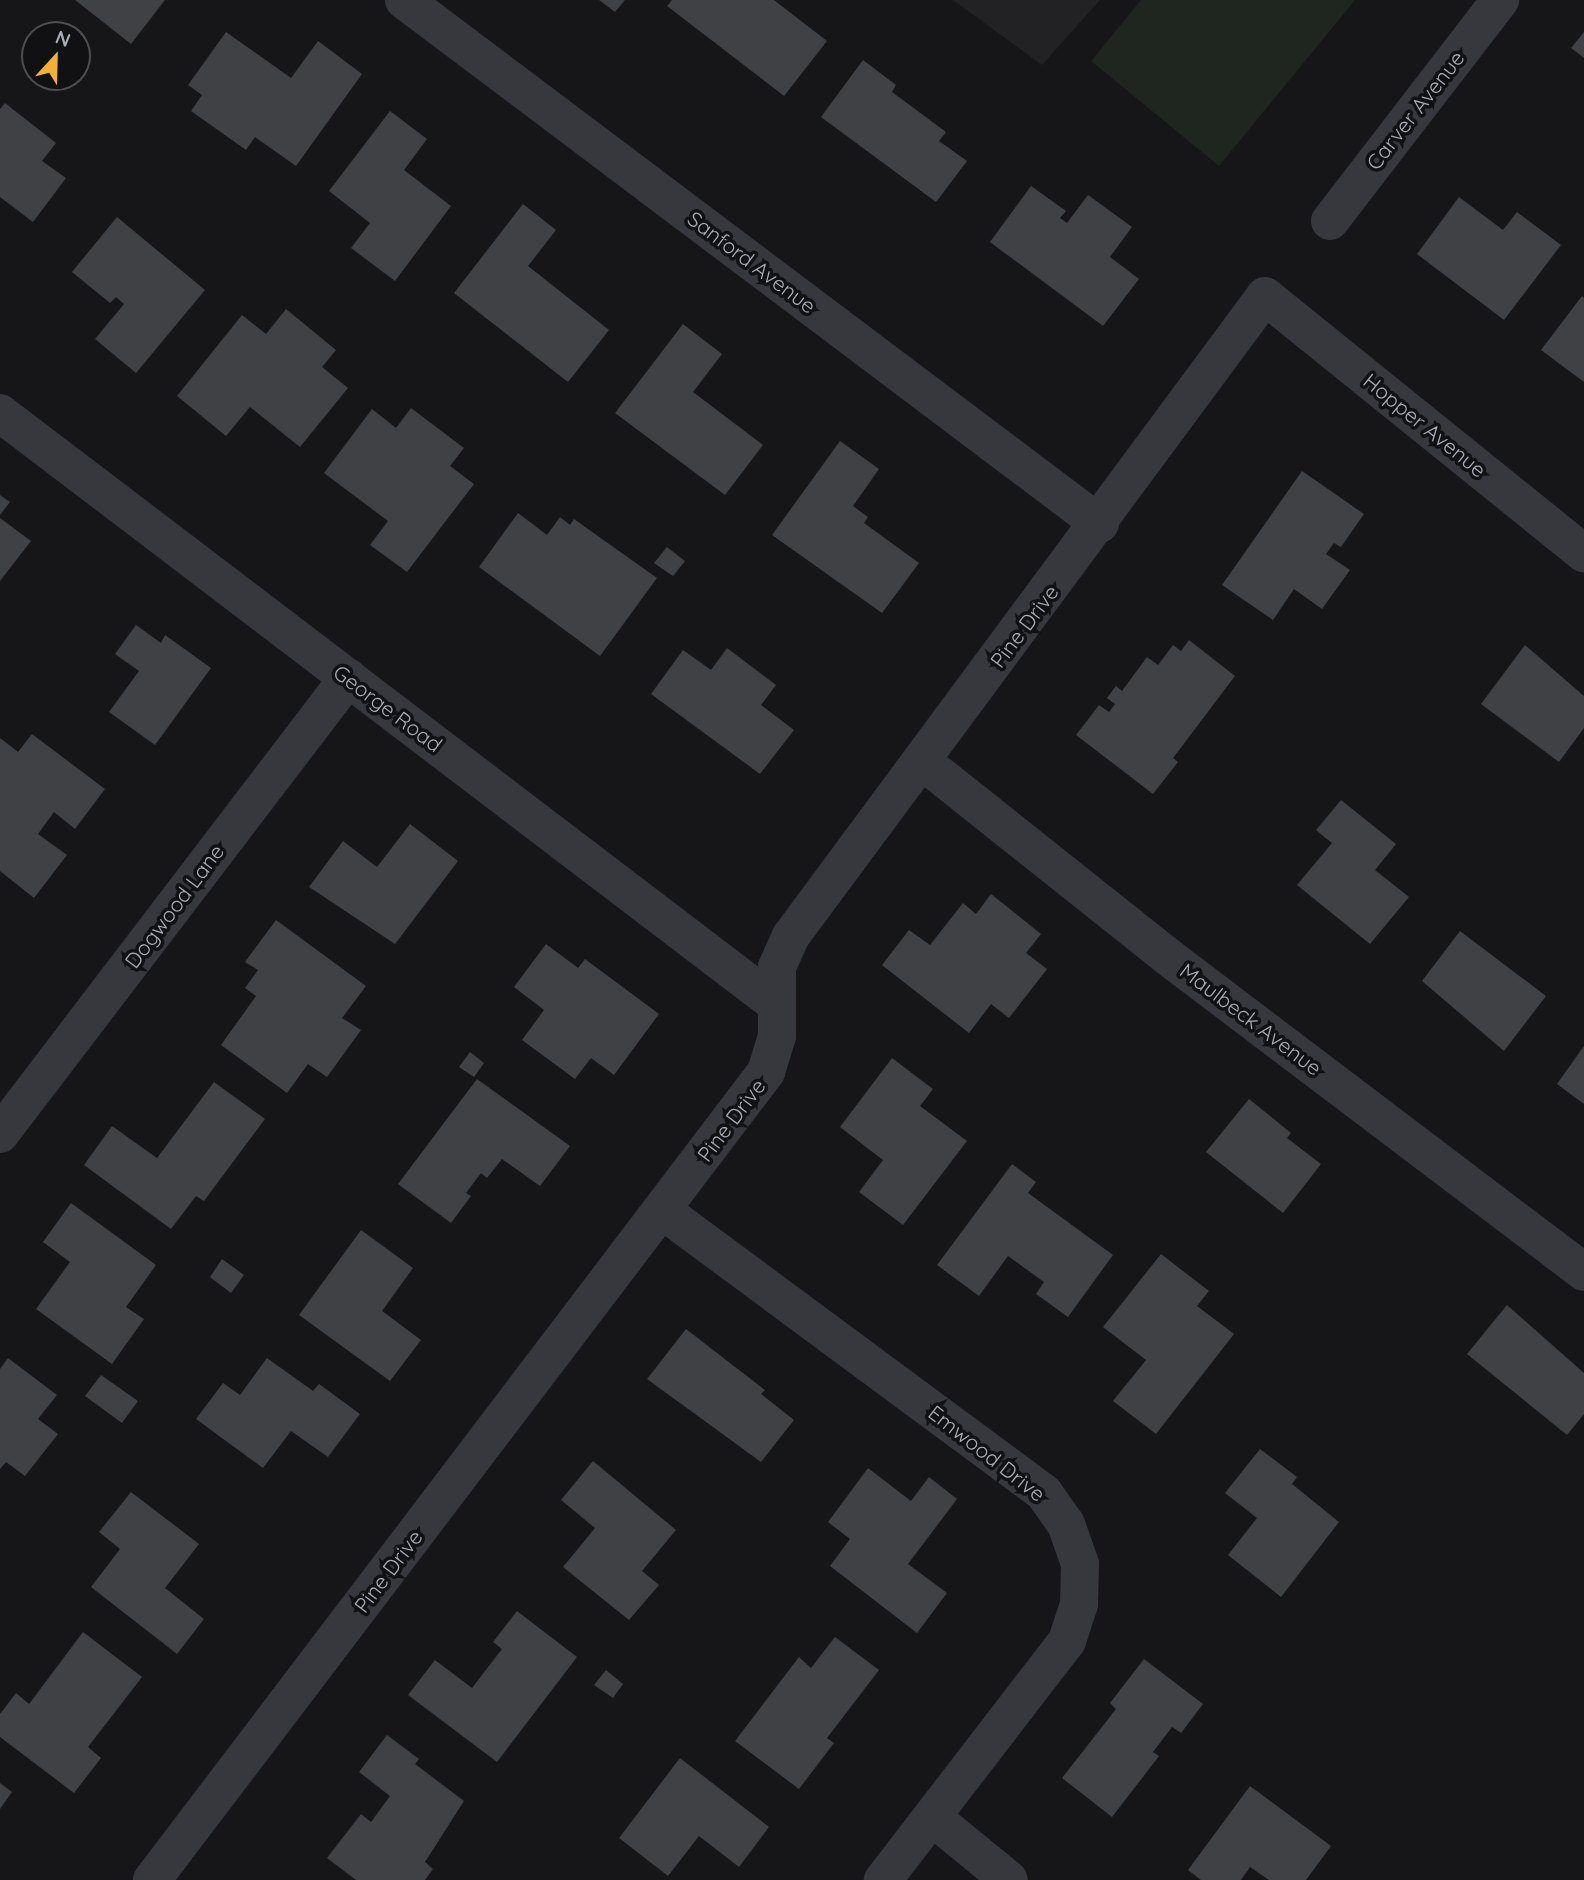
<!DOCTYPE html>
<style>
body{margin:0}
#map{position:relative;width:1584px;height:1880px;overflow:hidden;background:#161618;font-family:Quicksand,sans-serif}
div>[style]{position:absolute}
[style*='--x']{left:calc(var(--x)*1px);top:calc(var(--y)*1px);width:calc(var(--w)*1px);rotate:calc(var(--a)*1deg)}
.built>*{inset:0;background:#222225}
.green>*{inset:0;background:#1e261f}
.building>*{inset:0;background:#404145}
.street>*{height:38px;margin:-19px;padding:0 19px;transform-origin:19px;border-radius:19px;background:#37383d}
span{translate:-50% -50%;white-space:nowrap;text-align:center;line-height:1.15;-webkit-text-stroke:7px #111113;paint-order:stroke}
.street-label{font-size:21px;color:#a8adb8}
.north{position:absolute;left:21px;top:21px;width:70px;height:70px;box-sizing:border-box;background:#111113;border:2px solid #4d4f55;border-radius:50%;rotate:22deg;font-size:19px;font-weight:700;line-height:28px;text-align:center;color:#a8adb8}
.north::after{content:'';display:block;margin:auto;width:24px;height:32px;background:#f2b134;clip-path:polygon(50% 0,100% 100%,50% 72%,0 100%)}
</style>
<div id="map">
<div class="built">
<i style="clip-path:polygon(953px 0,1100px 0,1042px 65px)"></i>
</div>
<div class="green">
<i style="clip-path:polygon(1141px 0,1355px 0,1219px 166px,1091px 61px)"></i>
</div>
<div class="building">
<i style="clip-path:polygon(75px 0,165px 0,131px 44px)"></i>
<i style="clip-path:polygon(599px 0,625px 0,615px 12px)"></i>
<i style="clip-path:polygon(672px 0,774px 0,827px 41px,784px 96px,667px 6px)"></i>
<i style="clip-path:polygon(226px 32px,291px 78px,318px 41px,362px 74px,296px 166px,255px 137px,246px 150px,191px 111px,202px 95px,188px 85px)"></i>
<i style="clip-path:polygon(1584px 32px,1584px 58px,1571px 48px)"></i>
<i style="clip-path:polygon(863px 60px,896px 85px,892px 92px,946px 132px,939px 141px,967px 161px,936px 202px,821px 117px)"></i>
<i style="clip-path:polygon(5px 103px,56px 143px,42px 161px,66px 178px,33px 222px,0 197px,0 109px)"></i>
<i style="clip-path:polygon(390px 111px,427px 139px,404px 170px,451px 206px,395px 281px,351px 248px,370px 223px,329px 191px)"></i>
<i style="clip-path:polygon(1031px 186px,1066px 211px,1060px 218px,1067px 223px,1088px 195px,1132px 227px,1110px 257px,1139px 279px,1103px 326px,990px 242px)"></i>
<i style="clip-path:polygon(1459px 197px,1503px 230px,1517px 212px,1561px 245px,1504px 320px,1417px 254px)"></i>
<i style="clip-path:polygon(523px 204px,556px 230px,528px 266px,609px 330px,568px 382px,454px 293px)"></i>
<i style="clip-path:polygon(117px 217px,205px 290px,136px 373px,95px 339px,124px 304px,116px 297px,110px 303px,72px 272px)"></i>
<i style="clip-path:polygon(1582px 296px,1584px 298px,1584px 382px,1541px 350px)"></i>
<i style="clip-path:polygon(286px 309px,336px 350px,322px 367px,348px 388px,300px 447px,250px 407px,226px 436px,177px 396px,242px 315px,266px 334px)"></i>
<i style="clip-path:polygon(683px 324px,722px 354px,693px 392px,763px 445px,725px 495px,615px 413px)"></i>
<i style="clip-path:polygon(411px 408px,464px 448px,450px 466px,474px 484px,407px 572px,370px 545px,388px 521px,324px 473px,372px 409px,396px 428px)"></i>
<i style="clip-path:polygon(840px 441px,879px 469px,853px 506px,868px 517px,864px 523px,919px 563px,882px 613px,772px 535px)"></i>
<i style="clip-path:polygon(1302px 471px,1364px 514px,1341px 547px,1334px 543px,1326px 554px,1350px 570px,1322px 609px,1294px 589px,1273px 620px,1222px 585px)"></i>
<i style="clip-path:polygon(0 495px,10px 502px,0 515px)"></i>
<i style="clip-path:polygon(518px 513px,547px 535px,560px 517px,570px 525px,574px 519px,657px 578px,600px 656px,479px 567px)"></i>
<i style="clip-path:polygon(0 518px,31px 541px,0 581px)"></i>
<i style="clip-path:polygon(667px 547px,685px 561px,673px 576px,654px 563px)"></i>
<i style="clip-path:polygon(136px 625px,161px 643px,165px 635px,211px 668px,155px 745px,109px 712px,139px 671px,115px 654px)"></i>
<i style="clip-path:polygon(1189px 640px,1235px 676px,1173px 758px,1178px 762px,1153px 794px,1076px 735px,1099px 705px,1109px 712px,1115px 704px,1107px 698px,1116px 686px,1122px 691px,1147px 657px,1158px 665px,1173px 645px,1181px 651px)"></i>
<i style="clip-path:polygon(1525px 645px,1584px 696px,1584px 728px,1559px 762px,1481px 704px)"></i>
<i style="clip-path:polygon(727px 648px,776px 685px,761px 705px,794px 730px,760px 774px,651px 694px,683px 650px,711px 670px)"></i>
<i style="clip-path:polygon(32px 734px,105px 789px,75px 829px,54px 812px,38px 834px,67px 855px,34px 898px,0 871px,0 738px,18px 752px)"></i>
<i style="clip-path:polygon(1341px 800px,1396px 844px,1375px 870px,1409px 897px,1370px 944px,1297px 885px,1332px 843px,1316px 830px)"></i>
<i style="clip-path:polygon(410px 824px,458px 861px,395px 944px,309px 887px,343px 841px,377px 867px)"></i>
<i style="clip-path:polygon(991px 894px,1041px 934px,1026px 953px,1047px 969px,1009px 1018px,991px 1004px,969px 1033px,882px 965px,909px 930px,930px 945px,963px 903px,976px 914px)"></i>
<i style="clip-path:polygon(276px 920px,366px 986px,342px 1018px,361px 1030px,327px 1077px,308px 1064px,287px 1093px,221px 1045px,256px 996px,245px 988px,258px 970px,245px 962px)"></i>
<i style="clip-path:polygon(1460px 931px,1546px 996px,1504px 1051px,1422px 981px)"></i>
<i style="clip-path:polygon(546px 944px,578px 968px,585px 959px,659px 1014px,614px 1075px,591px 1058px,575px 1079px,522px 1040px,544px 1010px,514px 987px)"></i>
<i style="clip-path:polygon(1584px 1046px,1584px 1104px,1557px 1084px)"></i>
<i style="clip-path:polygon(470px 1052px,484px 1063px,474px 1077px,459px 1067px)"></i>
<i style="clip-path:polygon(892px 1058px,933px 1089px,920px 1106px,967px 1141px,903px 1225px,859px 1192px,883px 1160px,840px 1127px)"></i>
<i style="clip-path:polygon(477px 1079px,570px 1146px,540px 1186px,502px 1159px,487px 1178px,481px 1173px,466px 1193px,471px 1196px,451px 1223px,398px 1184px)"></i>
<i style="clip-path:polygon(214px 1082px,265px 1119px,204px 1201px,196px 1196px,171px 1229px,84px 1165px,112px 1126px,157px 1158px)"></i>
<i style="clip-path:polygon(1249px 1099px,1291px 1133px,1287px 1138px,1321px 1164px,1283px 1213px,1206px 1152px)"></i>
<i style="clip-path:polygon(1012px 1164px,1036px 1182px,1028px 1193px,1113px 1255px,1068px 1317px,1036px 1294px,1044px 1282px,1008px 1256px,979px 1296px,937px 1265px)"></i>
<i style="clip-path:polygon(71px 1203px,156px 1265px,126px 1307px,144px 1319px,112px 1364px,36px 1309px,70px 1262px,43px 1242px)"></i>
<i style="clip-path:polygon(361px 1230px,413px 1268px,382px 1311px,421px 1340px,390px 1381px,299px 1315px)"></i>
<i style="clip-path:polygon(1161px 1254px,1209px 1291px,1197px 1306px,1234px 1334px,1156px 1434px,1113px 1401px,1146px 1360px,1103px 1327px)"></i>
<i style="clip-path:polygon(222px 1259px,244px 1275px,231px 1293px,210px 1277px)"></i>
<i style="clip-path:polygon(1507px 1305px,1584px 1373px,1584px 1414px,1567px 1435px,1467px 1354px)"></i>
<i style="clip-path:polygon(686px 1329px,765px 1390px,761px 1394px,794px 1420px,761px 1462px,647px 1379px)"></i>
<i style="clip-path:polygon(8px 1358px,57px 1395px,38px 1419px,58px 1434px,25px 1476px,6px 1462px,0 1469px,0 1369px)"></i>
<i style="clip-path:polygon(267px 1358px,313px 1391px,319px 1384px,360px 1414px,328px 1457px,291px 1431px,263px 1468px,196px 1419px,223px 1383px,240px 1395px)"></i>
<i style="clip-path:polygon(101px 1375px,138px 1401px,122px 1423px,85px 1396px)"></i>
<i style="clip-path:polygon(1260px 1449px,1297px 1477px,1292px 1484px,1339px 1522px,1281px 1597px,1228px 1555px,1257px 1518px,1225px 1493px)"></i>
<i style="clip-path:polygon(593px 1461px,676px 1530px,642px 1571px,659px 1585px,629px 1620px,563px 1567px,595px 1528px,561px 1500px)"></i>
<i style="clip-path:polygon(868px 1468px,911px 1501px,929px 1477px,957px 1499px,908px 1564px,947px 1593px,917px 1633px,830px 1566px,850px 1539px,828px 1522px)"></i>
<i style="clip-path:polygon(131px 1492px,199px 1544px,165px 1588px,204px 1619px,177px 1654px,91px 1587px,120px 1549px,99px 1532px)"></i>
<i style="clip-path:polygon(517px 1611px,577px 1657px,497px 1762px,408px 1695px,435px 1660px,472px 1688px,502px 1649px,493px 1642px)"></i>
<i style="clip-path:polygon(83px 1632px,142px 1677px,88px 1747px,101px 1758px,74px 1793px,0 1737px,0 1714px,16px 1693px,29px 1704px)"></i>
<i style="clip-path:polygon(835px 1637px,879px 1670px,827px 1738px,834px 1743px,799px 1789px,735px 1741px,799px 1657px,811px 1668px)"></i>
<i style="clip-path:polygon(1144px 1659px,1203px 1704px,1181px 1733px,1172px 1727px,1153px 1752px,1159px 1756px,1112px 1817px,1062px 1778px,1116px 1709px,1110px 1703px)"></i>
<i style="clip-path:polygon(606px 1670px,623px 1684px,613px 1698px,594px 1685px)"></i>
<i style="clip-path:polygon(387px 1735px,419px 1759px,415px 1764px,464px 1801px,425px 1862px,433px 1869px,425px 1880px,356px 1880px,327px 1858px,361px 1814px,371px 1822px,390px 1796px,359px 1772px)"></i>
<i style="clip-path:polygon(680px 1758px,769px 1827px,739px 1867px,699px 1836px,668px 1876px,619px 1838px)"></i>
<i style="clip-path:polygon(0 1783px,12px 1792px,0 1809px)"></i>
<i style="clip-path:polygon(1250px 1786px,1331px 1846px,1306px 1880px,1269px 1880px,1250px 1867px,1241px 1880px,1201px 1880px,1188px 1870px)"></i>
</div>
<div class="street">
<i style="--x:404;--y:0;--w:871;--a:36.98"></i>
<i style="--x:1330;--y:221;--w:279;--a:-52.4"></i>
<i style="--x:0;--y:413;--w:975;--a:37.29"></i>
<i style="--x:922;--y:761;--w:313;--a:38.5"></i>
<i style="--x:1167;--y:956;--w:523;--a:37.15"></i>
<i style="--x:0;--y:1134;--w:574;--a:-52.65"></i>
<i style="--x:663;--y:1211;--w:474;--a:36.5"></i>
<i style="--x:1044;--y:1493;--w:38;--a:55"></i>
<i style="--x:1066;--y:1524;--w:42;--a:70.7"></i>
<i style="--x:1080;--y:1564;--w:40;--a:91.4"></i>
<i style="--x:1079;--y:1604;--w:39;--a:108"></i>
<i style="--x:1067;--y:1641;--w:302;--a:127.6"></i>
<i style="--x:932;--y:1817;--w:99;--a:39.3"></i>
<i style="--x:152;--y:1880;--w:1015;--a:-52.77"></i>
<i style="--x:766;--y:1072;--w:38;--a:-73"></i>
<i style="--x:777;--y:1036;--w:69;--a:-90"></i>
<i style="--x:777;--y:967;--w:34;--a:-66"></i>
<i style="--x:791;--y:936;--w:796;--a:-53.48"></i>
<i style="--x:1265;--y:296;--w:410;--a:38.9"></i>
</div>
<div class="street-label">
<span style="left:1415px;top:110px;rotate:-52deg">Carver Avenue</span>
<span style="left:752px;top:262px;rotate:37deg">Sanford Avenue</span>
<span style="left:1425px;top:425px;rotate:39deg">Hopper Avenue</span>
<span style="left:1024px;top:626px;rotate:-53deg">Pine Drive</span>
<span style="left:388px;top:708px;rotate:37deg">George Road</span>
<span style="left:174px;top:906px;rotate:-53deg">Dogwood Lane</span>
<span style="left:1251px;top:1019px;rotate:37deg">Maulbeck Avenue</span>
<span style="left:731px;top:1120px;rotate:-53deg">Pine Drive</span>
<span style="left:987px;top:1453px;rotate:38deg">Emwood Drive</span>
<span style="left:388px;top:1571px;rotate:-53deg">Pine Drive</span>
</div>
<div class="north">N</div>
</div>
